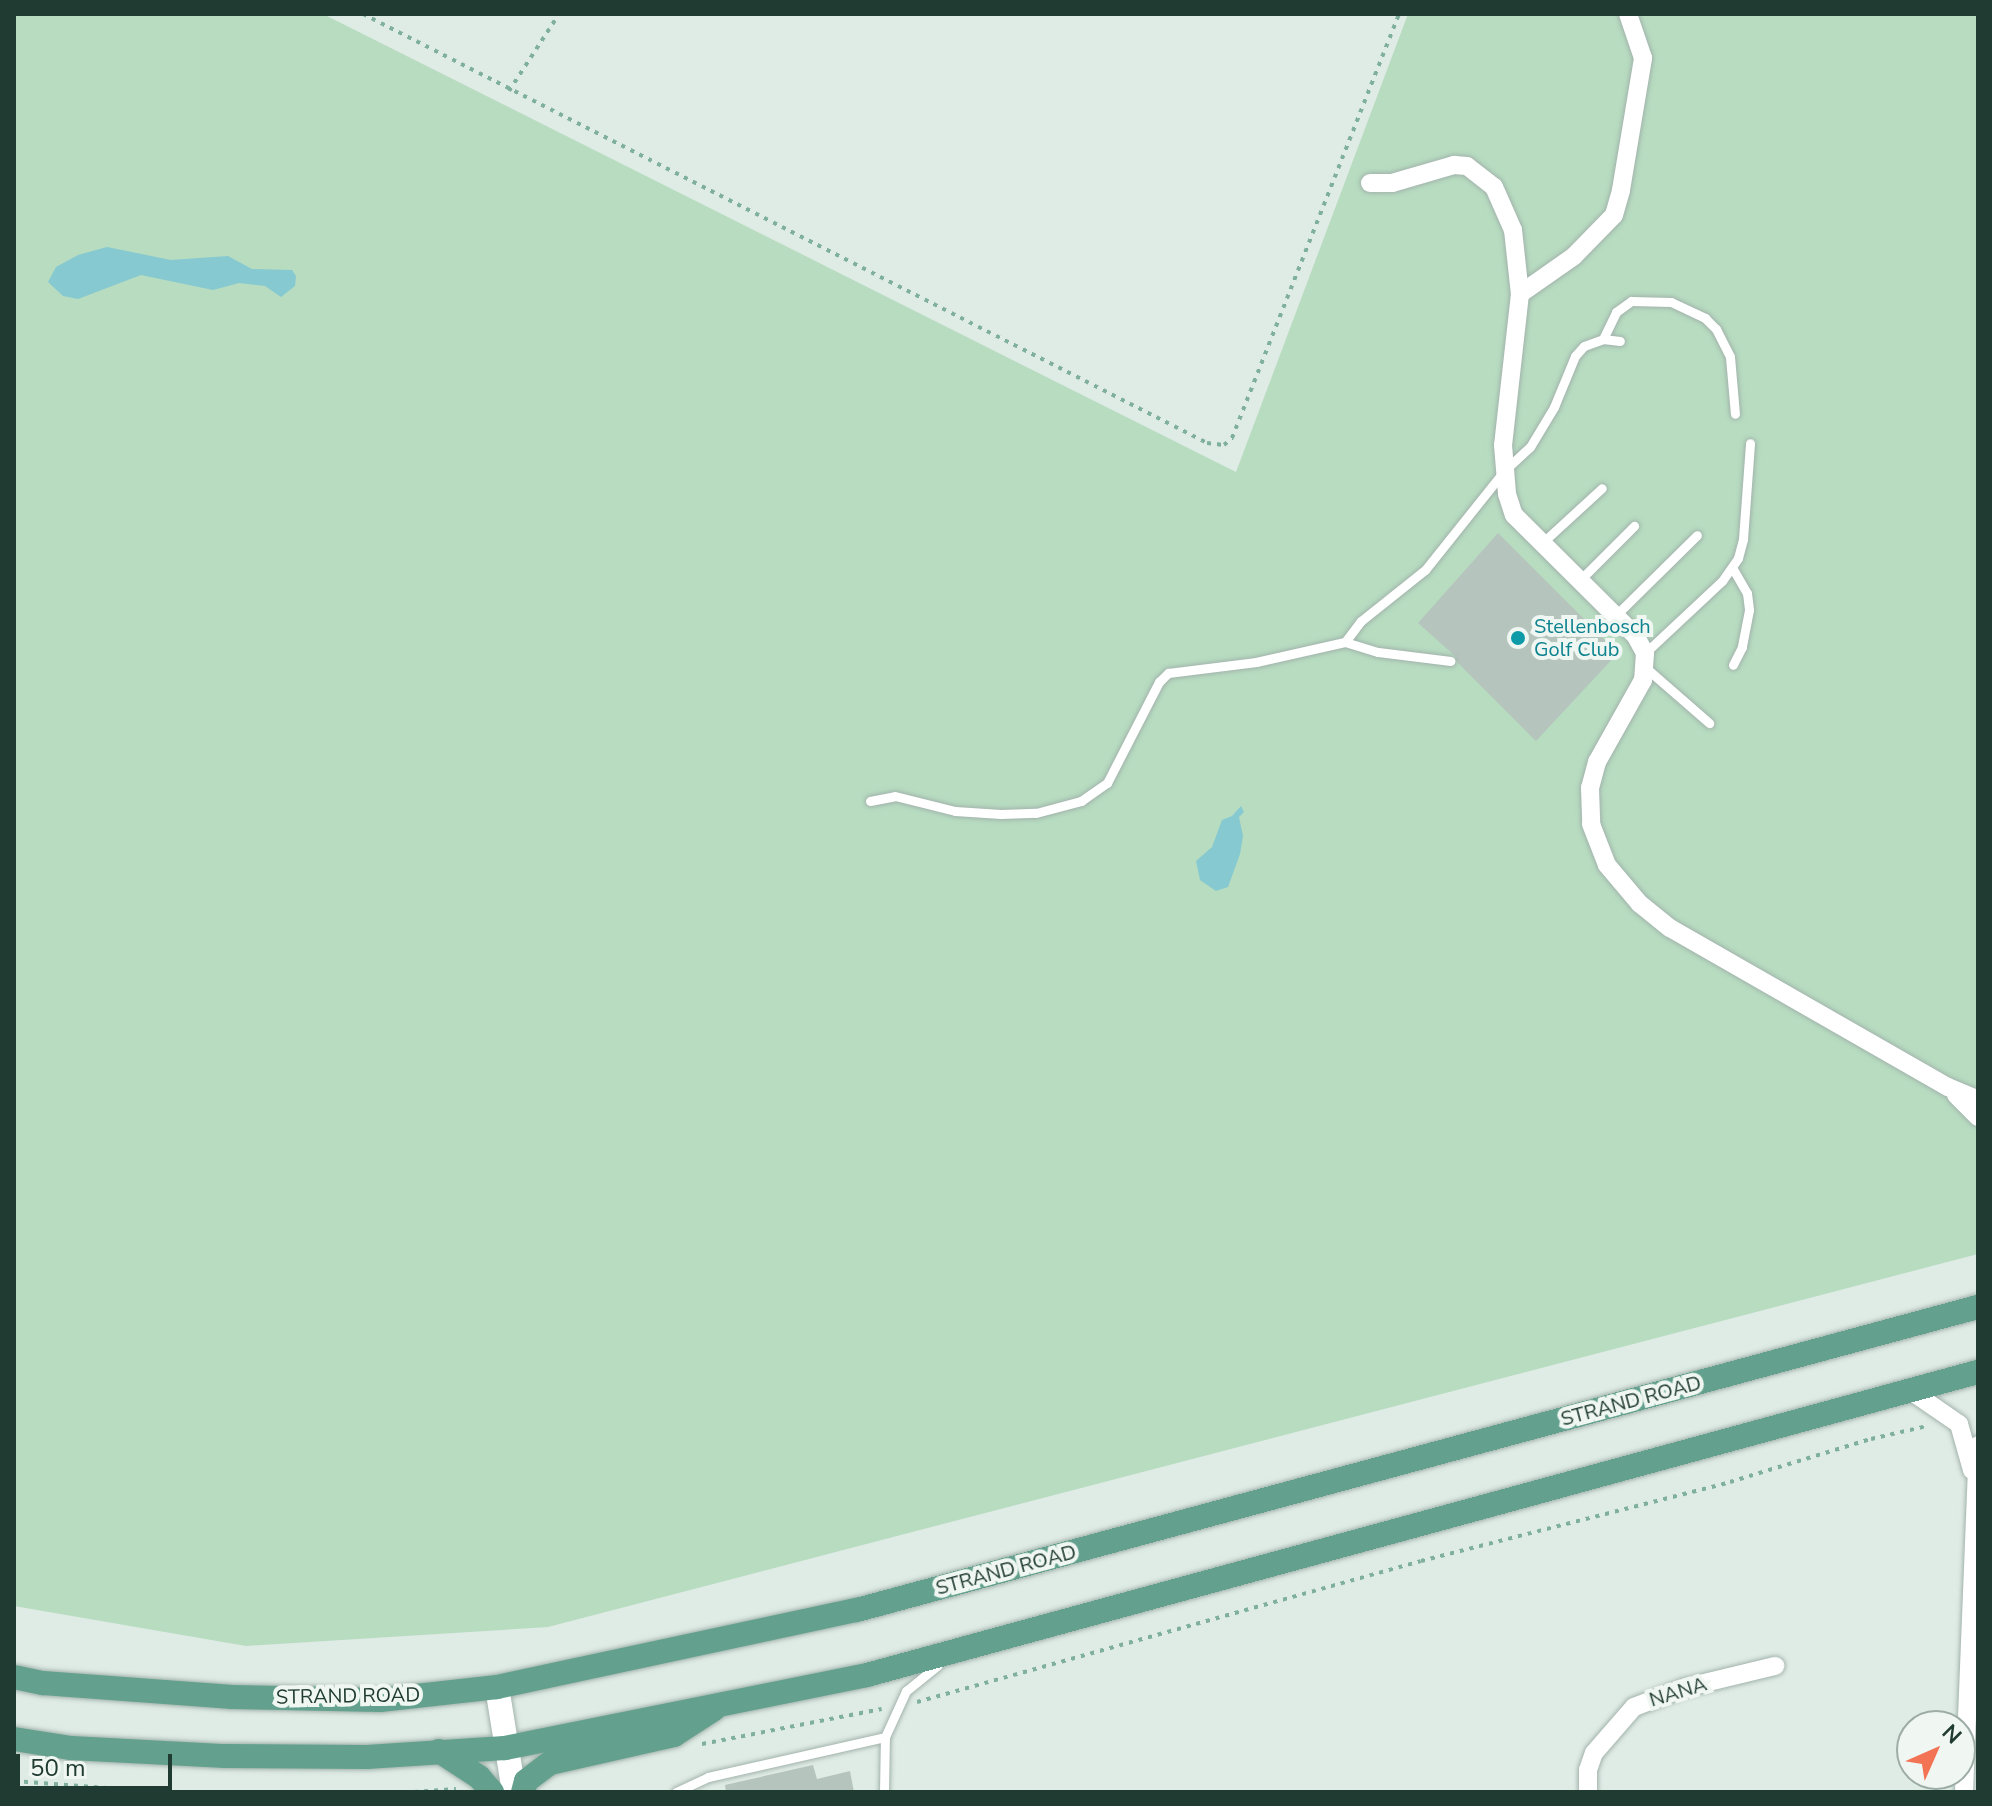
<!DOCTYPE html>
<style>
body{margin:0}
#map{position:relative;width:1992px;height:1806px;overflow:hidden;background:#dfebe5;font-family:"Nunito Sans",sans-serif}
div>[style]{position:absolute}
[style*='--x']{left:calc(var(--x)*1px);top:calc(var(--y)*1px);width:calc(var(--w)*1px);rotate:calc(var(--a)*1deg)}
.green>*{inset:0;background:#b7dcc0}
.water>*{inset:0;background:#86c9d1}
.building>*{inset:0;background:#b5c5be}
.path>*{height:4px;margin-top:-2px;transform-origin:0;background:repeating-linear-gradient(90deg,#7faf9d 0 4px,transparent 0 10px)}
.roads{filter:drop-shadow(0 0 2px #a2b3ac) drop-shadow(0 0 2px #a2b3ac)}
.lane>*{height:9px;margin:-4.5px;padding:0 4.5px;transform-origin:4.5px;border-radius:4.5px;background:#fff}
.street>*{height:18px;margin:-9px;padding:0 9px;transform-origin:9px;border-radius:9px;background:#fff}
.secondary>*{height:24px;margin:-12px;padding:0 12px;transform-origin:12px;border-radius:12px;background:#fff}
.primary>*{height:24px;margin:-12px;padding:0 12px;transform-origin:12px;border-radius:12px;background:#63a18e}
.dots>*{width:22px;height:22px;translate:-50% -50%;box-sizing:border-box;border:4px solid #f0f7f3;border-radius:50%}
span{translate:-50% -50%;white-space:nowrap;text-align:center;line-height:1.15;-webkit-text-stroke:8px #f0f7f3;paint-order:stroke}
.culture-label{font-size:20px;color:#0d838f}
.left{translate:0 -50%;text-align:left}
.street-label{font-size:20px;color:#203b32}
.frame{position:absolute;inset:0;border:16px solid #203b32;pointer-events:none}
.north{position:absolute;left:1896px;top:1710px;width:80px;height:80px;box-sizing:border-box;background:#f0f7f3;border:2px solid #9daca6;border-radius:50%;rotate:45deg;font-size:22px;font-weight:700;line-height:32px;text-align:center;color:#203b32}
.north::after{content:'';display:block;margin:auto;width:28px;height:36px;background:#f37355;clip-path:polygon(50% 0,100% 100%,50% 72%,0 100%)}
.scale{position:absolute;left:16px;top:1754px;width:156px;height:36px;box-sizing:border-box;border:4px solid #203b32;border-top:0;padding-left:10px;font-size:24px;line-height:28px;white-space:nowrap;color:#203b32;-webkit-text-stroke:6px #f0f7f3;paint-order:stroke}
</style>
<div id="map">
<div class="green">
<i style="clip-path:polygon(14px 14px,323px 14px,1236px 472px,1408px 14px,1978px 14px,1978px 1254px,548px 1627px,246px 1646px,14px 1606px)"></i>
</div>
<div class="water">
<i style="clip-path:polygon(107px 247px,171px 260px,228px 256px,252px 269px,292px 270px,296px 276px,295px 286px,281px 297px,265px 286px,239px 283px,213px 290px,141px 275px,78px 299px,63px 296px,48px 282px,56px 267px,78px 255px)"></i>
<i style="clip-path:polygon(1241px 806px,1244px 812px,1239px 817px,1243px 836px,1240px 854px,1228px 887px,1216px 891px,1200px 880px,1196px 861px,1212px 847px,1222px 820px,1232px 816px)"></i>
</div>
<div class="building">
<i style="clip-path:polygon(1498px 533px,1618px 653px,1536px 741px,1457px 662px,1455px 656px,1418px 623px)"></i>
<i style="clip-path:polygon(813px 1765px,817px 1779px,850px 1771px,854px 1792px,726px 1792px,725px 1785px)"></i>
</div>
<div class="path">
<i style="--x:363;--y:14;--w:947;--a:26.94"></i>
<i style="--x:1207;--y:443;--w:17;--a:7"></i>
<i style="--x:1224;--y:445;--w:11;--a:-41"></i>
<i style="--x:1232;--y:438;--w:456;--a:-68.5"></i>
<i style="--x:509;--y:91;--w:92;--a:-57"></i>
<i style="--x:917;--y:1702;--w:523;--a:-15.63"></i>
<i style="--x:1421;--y:1561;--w:319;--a:-14.3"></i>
<i style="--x:1730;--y:1482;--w:147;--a:-17"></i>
<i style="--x:1871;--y:1439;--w:57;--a:-13.1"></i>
<i style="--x:702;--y:1744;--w:183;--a:-11"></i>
<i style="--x:14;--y:1781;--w:146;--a:4.3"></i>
<i style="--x:414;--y:1792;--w:42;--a:-4.1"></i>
</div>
<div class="roads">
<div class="lane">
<i style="--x:1603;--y:339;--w:30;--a:-64"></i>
<i style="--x:1616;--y:312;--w:19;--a:-36"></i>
<i style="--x:1631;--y:301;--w:40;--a:1.4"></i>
<i style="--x:1671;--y:302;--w:38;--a:25"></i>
<i style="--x:1705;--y:318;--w:16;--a:45"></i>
<i style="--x:1716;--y:329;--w:31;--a:63"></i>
<i style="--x:1730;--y:357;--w:57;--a:85"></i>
<i style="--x:1542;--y:543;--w:81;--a:-42.5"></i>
<i style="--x:1733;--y:569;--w:28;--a:60"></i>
<i style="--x:1747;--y:593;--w:17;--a:83"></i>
<i style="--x:1749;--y:610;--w:38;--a:101"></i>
<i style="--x:1742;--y:647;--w:20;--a:117"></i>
<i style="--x:1579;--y:581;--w:78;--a:-45"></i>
<i style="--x:1615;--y:616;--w:115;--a:-44.6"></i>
<i style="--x:1345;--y:642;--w:34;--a:17"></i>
<i style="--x:1378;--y:652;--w:73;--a:7.1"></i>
<i style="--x:1645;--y:653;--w:105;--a:-43.1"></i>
<i style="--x:1722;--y:581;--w:28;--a:-55"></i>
<i style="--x:1738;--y:558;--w:20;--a:-75"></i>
<i style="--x:1743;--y:539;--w:96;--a:-85.8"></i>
<i style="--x:1646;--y:668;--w:84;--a:41.1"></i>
<i style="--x:870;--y:801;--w:25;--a:-11"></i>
<i style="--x:895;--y:796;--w:62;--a:14"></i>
<i style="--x:955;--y:811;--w:46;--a:3.7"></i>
<i style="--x:1001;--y:814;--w:35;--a:-2"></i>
<i style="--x:1036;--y:813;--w:47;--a:-14.9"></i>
<i style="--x:1081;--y:801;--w:32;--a:-35"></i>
<i style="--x:1107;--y:783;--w:114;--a:-62.8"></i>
<i style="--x:1159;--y:682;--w:13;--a:-45"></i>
<i style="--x:1168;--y:673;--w:89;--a:-7.1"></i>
<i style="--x:1256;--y:662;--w:91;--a:-12.7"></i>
<i style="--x:1345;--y:642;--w:26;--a:-53"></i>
<i style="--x:1361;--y:621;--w:82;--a:-38.6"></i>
<i style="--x:1425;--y:570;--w:127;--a:-51.4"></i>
<i style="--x:1504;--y:471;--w:35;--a:-43"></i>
<i style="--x:1530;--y:447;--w:47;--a:-59"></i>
<i style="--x:1554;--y:407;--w:55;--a:-67.6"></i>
<i style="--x:1575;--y:356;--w:13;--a:-48"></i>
<i style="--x:1584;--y:346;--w:20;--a:-20"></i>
<i style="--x:1603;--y:339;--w:17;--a:7"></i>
<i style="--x:676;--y:1792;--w:35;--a:-25"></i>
<i style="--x:708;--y:1777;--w:181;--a:-12.7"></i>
<i style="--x:884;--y:1792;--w:55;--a:-89"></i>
<i style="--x:885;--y:1737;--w:51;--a:-65.5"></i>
<i style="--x:906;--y:1691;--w:41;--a:-39.1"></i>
</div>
<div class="street">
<i style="--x:1370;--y:183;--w:22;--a:0"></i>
<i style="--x:1392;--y:183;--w:65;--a:-16.2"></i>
<i style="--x:1454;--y:165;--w:13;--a:4"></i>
<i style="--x:1467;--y:166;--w:34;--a:38"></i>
<i style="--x:1494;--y:187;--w:47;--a:66.2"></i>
<i style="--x:1513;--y:230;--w:64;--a:83.8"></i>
<i style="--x:1520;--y:294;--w:152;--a:96.4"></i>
<i style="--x:1503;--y:445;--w:49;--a:85.3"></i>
<i style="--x:1507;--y:494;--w:22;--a:72"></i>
<i style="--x:1514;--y:515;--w:170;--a:44.8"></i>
<i style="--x:1635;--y:635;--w:21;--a:61"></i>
<i style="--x:1645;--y:653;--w:27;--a:94"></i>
<i style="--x:1643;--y:680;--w:94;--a:119.3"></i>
<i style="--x:1597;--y:762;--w:27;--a:105"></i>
<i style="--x:1590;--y:788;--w:36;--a:88"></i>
<i style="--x:1591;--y:824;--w:44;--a:68.7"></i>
<i style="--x:1607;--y:865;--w:51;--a:49.8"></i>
<i style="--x:1640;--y:904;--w:38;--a:39"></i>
<i style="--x:1670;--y:928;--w:320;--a:29.8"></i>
<i style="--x:1948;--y:1087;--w:33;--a:23"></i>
<i style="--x:1520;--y:294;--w:66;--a:-35.1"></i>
<i style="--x:1574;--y:256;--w:57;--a:-45.7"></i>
<i style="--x:1614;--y:215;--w:26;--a:-74"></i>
<i style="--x:1621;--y:190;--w:134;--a:-80.5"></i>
<i style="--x:1643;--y:58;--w:46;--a:-108.8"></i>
<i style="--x:1956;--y:1095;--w:31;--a:45"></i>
<i style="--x:1908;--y:1389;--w:62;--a:34.5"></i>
<i style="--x:1959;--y:1424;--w:48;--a:74.2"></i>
<i style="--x:1588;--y:1792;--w:22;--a:-90"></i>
<i style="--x:1588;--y:1770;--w:18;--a:-71"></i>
<i style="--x:1594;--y:1753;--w:61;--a:-49"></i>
<i style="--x:1634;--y:1707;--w:53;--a:-20.8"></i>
<i style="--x:1684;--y:1688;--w:94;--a:-13.6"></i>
<i style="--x:1964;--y:1792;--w:347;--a:-87.7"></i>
</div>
<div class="secondary">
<i style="--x:497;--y:1687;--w:106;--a:80.8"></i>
</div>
<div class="primary">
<i style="--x:14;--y:1677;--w:30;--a:12"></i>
<i style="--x:43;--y:1683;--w:190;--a:4.2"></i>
<i style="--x:232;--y:1697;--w:148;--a:1.2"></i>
<i style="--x:380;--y:1700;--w:118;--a:-6.3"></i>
<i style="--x:497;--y:1687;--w:368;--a:-12.1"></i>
<i style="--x:857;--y:1610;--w:1161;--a:-15.13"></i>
<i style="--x:14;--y:1739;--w:58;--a:9"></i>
<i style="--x:71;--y:1748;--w:155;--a:3"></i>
<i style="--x:226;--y:1756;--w:141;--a:0.4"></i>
<i style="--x:367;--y:1757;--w:138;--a:-3.7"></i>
<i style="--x:505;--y:1748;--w:369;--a:-11.4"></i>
<i style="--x:867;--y:1675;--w:1152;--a:-15.26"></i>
<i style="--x:439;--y:1751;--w:48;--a:33"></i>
<i style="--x:479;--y:1777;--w:20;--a:49"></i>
<i style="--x:523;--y:1792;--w:11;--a:-75"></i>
<i style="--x:526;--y:1781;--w:30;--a:-37"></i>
<i style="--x:550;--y:1763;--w:127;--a:-12.7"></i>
<i style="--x:674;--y:1735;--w:48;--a:-33"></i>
</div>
</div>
<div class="dots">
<i style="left:1518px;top:638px;background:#0f9aa8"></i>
</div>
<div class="culture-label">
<span class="left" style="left:1534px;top:638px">Stellenbosch<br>Golf Club</span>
</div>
<div class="street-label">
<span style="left:1631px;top:1401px;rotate:-15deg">STRAND ROAD</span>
<span style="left:1006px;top:1570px;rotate:-15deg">STRAND ROAD</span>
<span style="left:1678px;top:1692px;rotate:-17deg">NANA</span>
<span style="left:348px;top:1696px;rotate:-1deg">STRAND ROAD</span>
</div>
<div class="frame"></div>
<div class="north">N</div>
<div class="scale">50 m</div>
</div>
